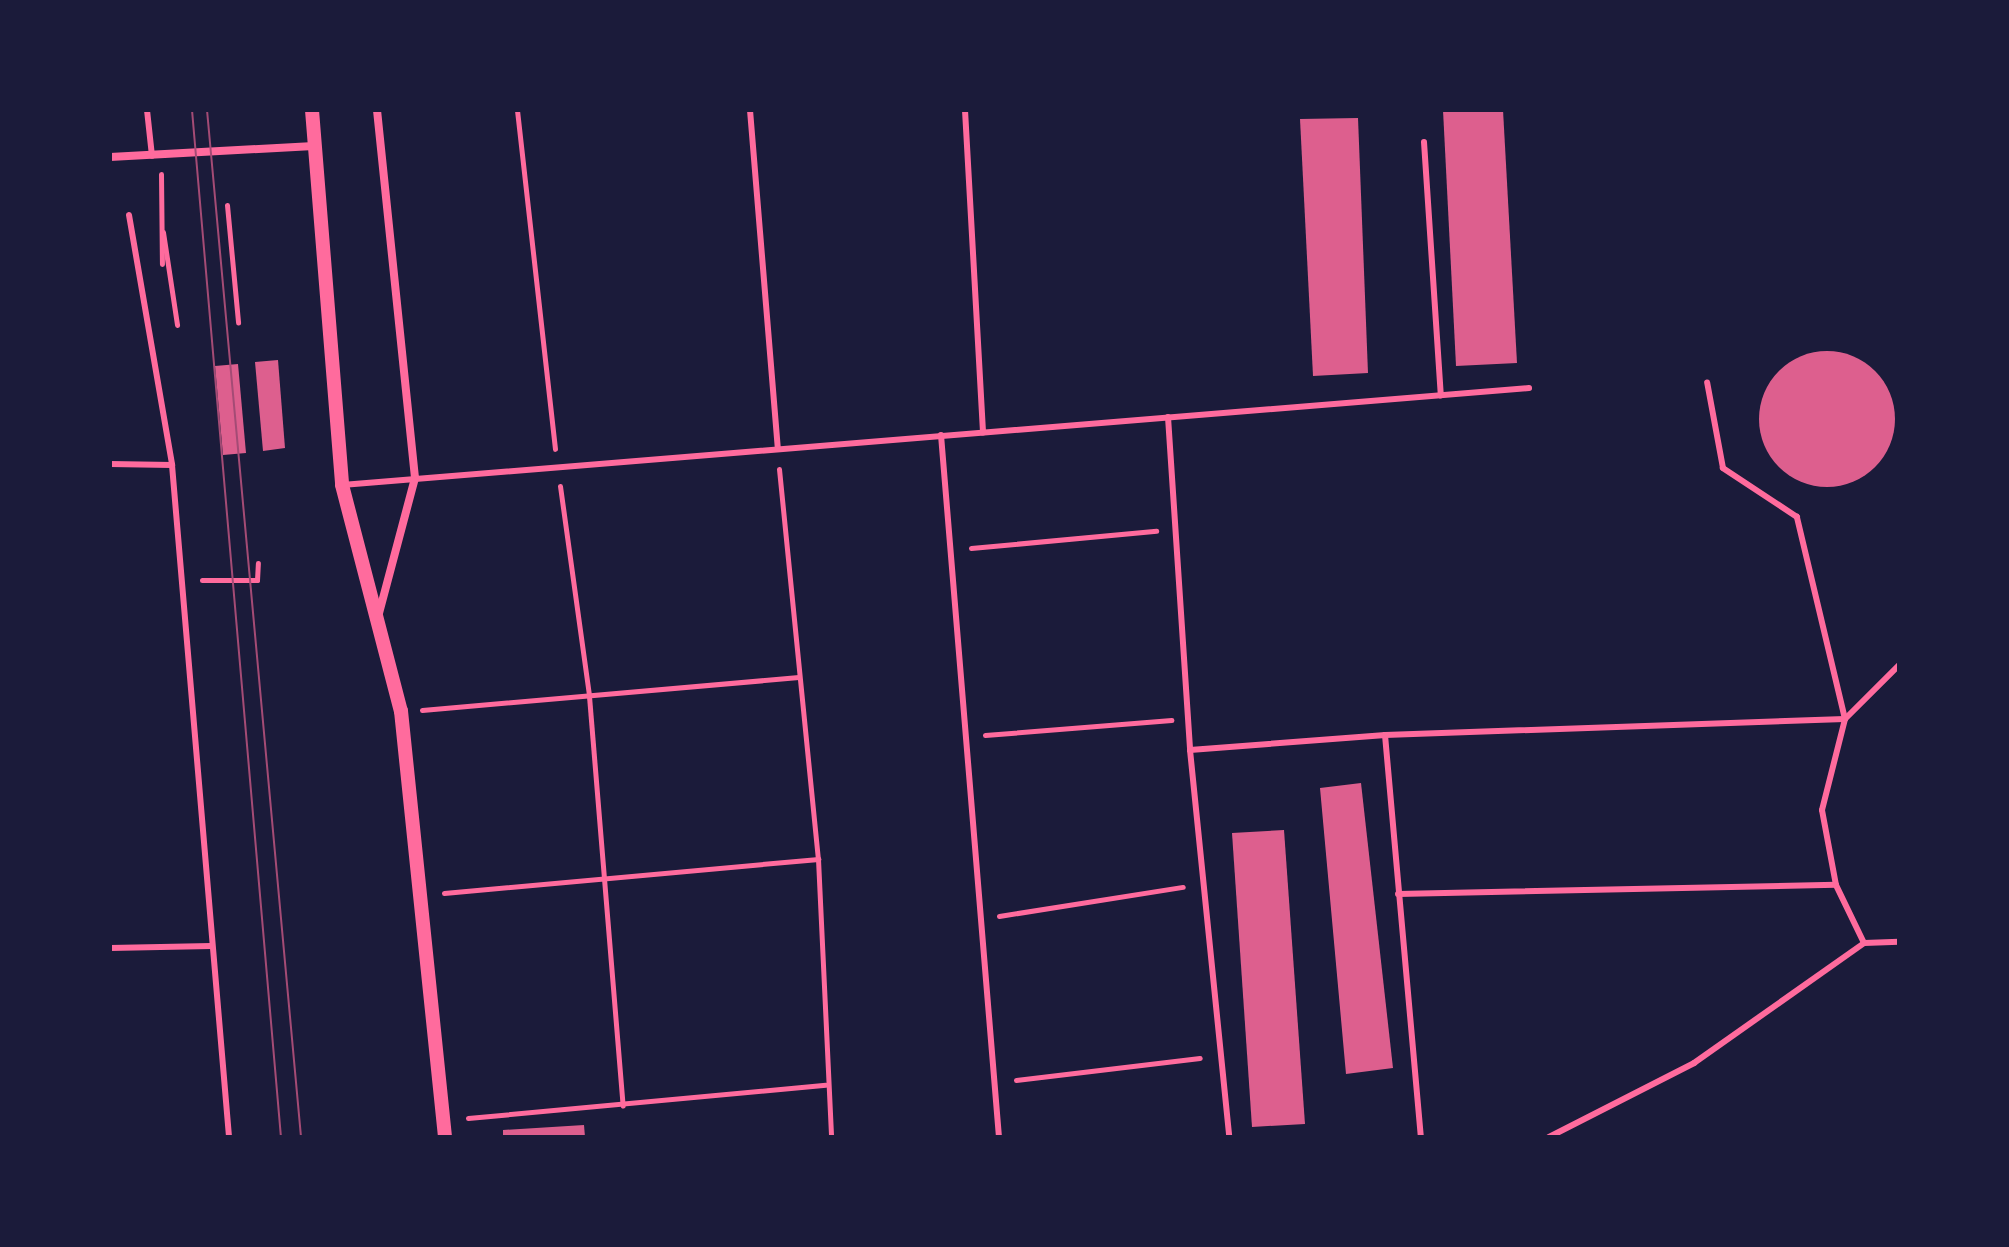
<!DOCTYPE html>
<style>
body{margin:0}
#map{position:relative;width:2009px;height:1247px;overflow:hidden;background:#1b1b3a;font-family:"Alegreya Sans",sans-serif}
div>[style]{position:absolute}
[style*='--x']{left:calc(var(--x)*1px);top:calc(var(--y)*1px);width:calc(var(--w)*1px);rotate:calc(var(--a)*1deg)}
.building>*{inset:0;background:#dd5f8e}
.round{border-radius:50%}
.path>*{height:5px;margin:-2.5px;padding:0 2.5px;transform-origin:2.5px;border-radius:2.5px;background:#ff6b9d}
.service>*{height:6px;margin:-3px;padding:0 3px;transform-origin:3px;border-radius:3px;background:#ff6b9d}
.minor>*{height:8px;margin:-4px;padding:0 4px;transform-origin:4px;border-radius:4px;background:#ff6b9d}
.tertiary>*{height:14px;margin:-7px;padding:0 7px;transform-origin:7px;border-radius:7px;background:#ff6b9d}
.tram>*{height:2px;margin:-1px;padding:0 1px;transform-origin:1px;border-radius:1px;background:#a44b75}
span{translate:-50% -50%;white-space:nowrap;text-align:center;line-height:1.15;-webkit-text-stroke:8px #1b1b3a;paint-order:stroke}
.frame{position:absolute;inset:0;border:112px solid #1b1b3a;pointer-events:none}
</style>
<div id="map">
<div class="building">
<i style="clip-path:polygon(1443px 110px,1503px 110px,1517px 363px,1456px 366px)"></i>
<i style="clip-path:polygon(1358px 118px,1368px 373px,1313px 376px,1300px 119px)"></i>
<i class="round" style="left:1759px;top:351px;width:136px;height:136px"></i>
<i style="clip-path:polygon(278px 360px,285px 448px,263px 451px,255px 362px)"></i>
<i style="clip-path:polygon(238px 364px,246px 453px,223px 455px,215px 366px)"></i>
<i style="clip-path:polygon(1361px 783px,1393px 1068px,1346px 1074px,1320px 788px)"></i>
<i style="clip-path:polygon(1284px 830px,1305px 1124px,1252px 1127px,1232px 833px)"></i>
<i style="clip-path:polygon(584px 1125px,585px 1137px,503px 1137px,503px 1130px)"></i>
</div>
<div class="path">
<i style="--x:517;--y:110;--w:341;--a:83.6"></i>
<i style="--x:161;--y:174;--w:90;--a:89.4"></i>
<i style="--x:227;--y:205;--w:118;--a:84.6"></i>
<i style="--x:163;--y:232;--w:94;--a:81.4"></i>
<i style="--x:779;--y:469;--w:392;--a:84.3"></i>
<i style="--x:818;--y:859;--w:278;--a:87.3"></i>
<i style="--x:560;--y:486;--w:212;--a:82.1"></i>
<i style="--x:589;--y:696;--w:411;--a:85.3"></i>
<i style="--x:971;--y:548;--w:186;--a:-5.3"></i>
<i style="--x:202;--y:580;--w:55;--a:0"></i>
<i style="--x:257;--y:580;--w:17;--a:-87"></i>
<i style="--x:422;--y:710;--w:378;--a:-5"></i>
<i style="--x:985;--y:735;--w:187;--a:-4.6"></i>
<i style="--x:444;--y:893;--w:376;--a:-5.2"></i>
<i style="--x:999;--y:916;--w:186;--a:-9"></i>
<i style="--x:1016;--y:1080;--w:185;--a:-6.8"></i>
<i style="--x:468;--y:1118;--w:359;--a:-5.3"></i>
</div>
<div class="service">
<i style="--x:147;--y:110;--w:46;--a:83.8"></i>
<i style="--x:750;--y:110;--w:340;--a:85.3"></i>
<i style="--x:965;--y:110;--w:323;--a:86.8"></i>
<i style="--x:1424;--y:142;--w:254;--a:86.2"></i>
<i style="--x:129;--y:215;--w:254;--a:80.2"></i>
<i style="--x:172;--y:465;--w:674;--a:85.15"></i>
<i style="--x:1168;--y:417;--w:334;--a:86.2"></i>
<i style="--x:1190;--y:750;--w:389;--a:84.2"></i>
<i style="--x:941;--y:435;--w:704;--a:85.28"></i>
<i style="--x:110;--y:464;--w:62;--a:0.9"></i>
<i style="--x:342;--y:485;--w:1191;--a:-4.67"></i>
<i style="--x:1385;--y:735;--w:404;--a:84.9"></i>
<i style="--x:1190;--y:750;--w:196;--a:-4.4"></i>
<i style="--x:1385;--y:735;--w:460;--a:-2"></i>
<i style="--x:1845;--y:719;--w:208;--a:-103.4"></i>
<i style="--x:1797;--y:517;--w:89;--a:-146.5"></i>
<i style="--x:1723;--y:468;--w:87;--a:-100.5"></i>
<i style="--x:1398;--y:894;--w:438;--a:-1.2"></i>
<i style="--x:1864;--y:943;--w:64;--a:-115.8"></i>
<i style="--x:1836;--y:885;--w:76;--a:-100.6"></i>
<i style="--x:1822;--y:810;--w:94;--a:-75.8"></i>
<i style="--x:1845;--y:719;--w:76;--a:-45"></i>
<i style="--x:110;--y:948;--w:101;--a:-1.1"></i>
<i style="--x:1549;--y:1137;--w:163;--a:-27"></i>
<i style="--x:1694;--y:1063;--w:208;--a:-35.2"></i>
<i style="--x:1864;--y:943;--w:35;--a:-2"></i>
</div>
<div class="minor">
<i style="--x:377;--y:110;--w:370;--a:84.1"></i>
<i style="--x:415;--y:478;--w:140;--a:104.9"></i>
<i style="--x:110;--y:157;--w:204;--a:-3.1"></i>
</div>
<div class="tertiary">
<i style="--x:312;--y:110;--w:376;--a:85.4"></i>
<i style="--x:342;--y:485;--w:234;--a:75.4"></i>
<i style="--x:401;--y:711;--w:428;--a:84.1"></i>
</div>
<div class="tram">
<i style="--x:192;--y:110;--w:1031;--a:85.05"></i>
<i style="--x:207;--y:110;--w:1031;--a:84.77"></i>
</div>
<div class="frame"></div>
</div>
